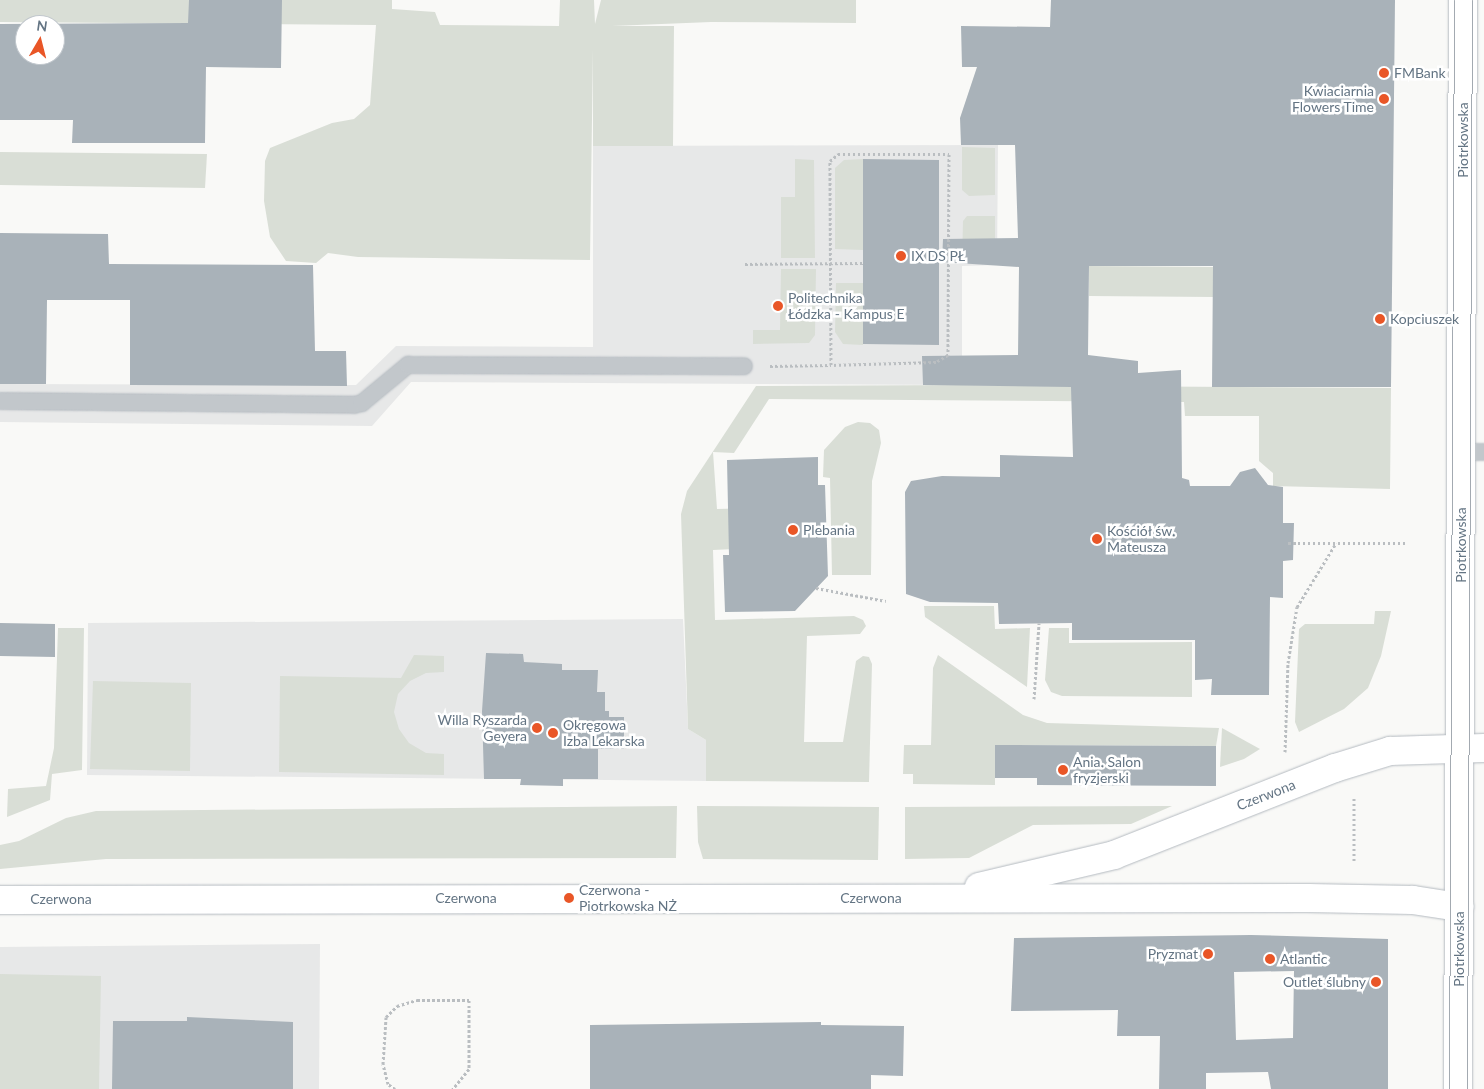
<!DOCTYPE html>
<meta charset="utf-8">
<style>
body{margin:0}
#map{position:relative;width:1484px;height:1089px;overflow:hidden;background:#f9f9f7;font-family:Lato,sans-serif}
div>[style]{position:absolute}
[style*='--x']{left:calc(var(--x)*1px);top:calc(var(--y)*1px);width:calc(var(--w)*1px);rotate:calc(var(--a)*1deg)}
.built>*{inset:0;background:#e7e8e8}
.green>*{inset:0;background:#d9ded6}
.building>*{inset:0;background:#a9b2b9}
.path>*{height:3px;margin-top:-1.5px;transform-origin:0;background:repeating-linear-gradient(90deg,#babec1 0 2.5px,transparent 0 5px)}
.roads{filter:drop-shadow(0 0 1px #b4bac0) drop-shadow(0 0 1px #b4bac0)}
.lane>*{height:16px;margin:-8px;padding:0 8px;transform-origin:8px;border-radius:8px;background:#c2c7cb}
.secondary>*{height:28px;margin:-14px;padding:0 14px;transform-origin:14px;border-radius:14px;background:#fff}
.tram>*{height:1px;margin:-0.5px;padding:0 0.5px;transform-origin:0.5px;border-radius:0.5px;background:#a3aab1}
.dots>*{width:14px;height:14px;translate:-50% -50%;box-sizing:border-box;border:2px solid #fff;border-radius:50%}
span{translate:-50% -50%;white-space:nowrap;text-align:center;line-height:1.15;-webkit-text-stroke:5px #fff;paint-order:stroke}
.poi-label{font-size:14px;color:#637483}
.left{translate:0 -50%;text-align:left}
.right{translate:-100% -50%;text-align:right}
.street-label{font-size:14px;color:#637483}
.north{position:absolute;left:15px;top:15px;width:50px;height:50px;box-sizing:border-box;background:#fff;border:1px solid #c1c7cd;border-radius:50%;rotate:8deg;font-size:14px;font-weight:700;line-height:20px;text-align:center;color:#637483}
.north::after{content:'';display:block;margin:auto;width:18px;height:22px;background:#e95627;clip-path:polygon(50% 0,100% 100%,50% 72%,0 100%)}
</style>
<div id="map">
<div class="built">
<i style="clip-path:polygon(998px 145px,997px 265px,962px 266px,962px 385px,411px 382px,372px 426px,0 422px,0 384px,356px 385px,396px 346px,593px 347px,593px 146px)"></i>
<i style="clip-path:polygon(683px 619px,688px 729px,706px 740px,706px 781px,87px 775px,88px 623px)"></i>
<i style="clip-path:polygon(320px 944px,319px 1089px,0 1089px,0 947px)"></i>
</div>
<div class="green">
<i style="clip-path:polygon(0 0,392px 0,392px 9px,435px 12px,440px 25px,559px 26px,560px 0,594px 0,595px 24px,601px 0,856px 0,856px 23px,711px 22px,612px 26px,674px 26px,673px 146px,593px 146px,593px 49px,590px 260px,358px 257px,328px 253px,316px 263px,286px 261px,270px 237px,264px 201px,265px 161px,270px 148px,332px 123px,354px 119px,370px 105px,376px 25px,0 22px)"></i>
<i style="clip-path:polygon(962px 147px,995px 148px,995px 195px,969px 196px,962px 190px)"></i>
<i style="clip-path:polygon(0 152px,207px 154px,205px 188px,0 185px)"></i>
<i style="clip-path:polygon(795px 159px,814px 160px,815px 258px,781px 258px,781px 197px,795px 197px)"></i>
<i style="clip-path:polygon(863px 159px,863px 250px,835px 249px,835px 168px,844px 160px)"></i>
<i style="clip-path:polygon(967px 216px,995px 216px,995px 263px,962px 263px,963px 221px)"></i>
<i style="clip-path:polygon(1089px 266px,1213px 267px,1213px 297px,1089px 296px)"></i>
<i style="clip-path:polygon(781px 269px,816px 269px,815px 335px,809px 343px,753px 344px,753px 330px,780px 330px)"></i>
<i style="clip-path:polygon(836px 283px,863px 283px,863px 345px,843px 344px,835px 332px)"></i>
<i style="clip-path:polygon(962px 385px,1391px 388px,1390px 489px,1273px 486px,1273px 473px,1259px 461px,1259px 416px,1185px 416px,1184px 402px,769px 399px,734px 453px,713px 452px,717px 509px,754px 508px,755px 548px,713px 550px,715px 620px,854px 616px,863px 620px,866px 626px,860px 634px,807px 636px,804px 742px,843px 742px,856px 661px,863px 656px,869px 657px,872px 664px,869px 782px,706px 781px,706px 740px,688px 729px,681px 514px,687px 491px,756px 386px)"></i>
<i style="clip-path:polygon(858px 422px,870px 423px,879px 430px,881px 443px,872px 481px,871px 575px,832px 575px,830px 478px,823px 477px,824px 450px,845px 427px)"></i>
<i style="clip-path:polygon(924px 606px,994px 606px,995px 629px,1030px 628px,1027px 687px,925px 617px)"></i>
<i style="clip-path:polygon(1375px 611px,1391px 611px,1381px 656px,1368px 688px,1344px 709px,1299px 732px,1295px 722px,1299px 629px,1305px 624px,1374px 624px)"></i>
<i style="clip-path:polygon(58px 628px,84px 628px,82px 770px,52px 774px,50px 800px,7px 817px,8px 789px,46px 786px,54px 748px)"></i>
<i style="clip-path:polygon(1049px 628px,1069px 628px,1069px 643px,1192px 642px,1192px 697px,1062px 696px,1051px 692px,1045px 680px)"></i>
<i style="clip-path:polygon(414px 655px,444px 656px,444px 672px,426px 673px,410px 681px,398px 694px,394px 712px,399px 729px,409px 743px,426px 753px,444px 754px,444px 775px,279px 772px,280px 676px,401px 678px)"></i>
<i style="clip-path:polygon(938px 655px,1023px 715px,1047px 723px,1219px 728px,1216px 746px,995px 745px,995px 785px,913px 784px,913px 774px,903px 774px,904px 745px,931px 745px,933px 668px)"></i>
<i style="clip-path:polygon(93px 681px,191px 683px,190px 771px,90px 769px)"></i>
<i style="clip-path:polygon(1222px 728px,1260px 749px,1244px 759px,1220px 767px)"></i>
<i style="clip-path:polygon(677px 806px,676px 858px,106px 859px,0 869px,0 845px,19px 841px,66px 818px,96px 811px)"></i>
<i style="clip-path:polygon(697px 806px,879px 807px,878px 860px,703px 859px,698px 842px)"></i>
<i style="clip-path:polygon(1172px 806px,1131px 824px,1033px 825px,969px 858px,905px 859px,905px 807px)"></i>
<i style="clip-path:polygon(0 974px,101px 976px,99px 1089px,0 1089px)"></i>
</div>
<div class="building">
<i style="clip-path:polygon(evenodd,189px 0,282px 0,281px 68px,206px 67px,205px 143px,72px 143px,73px 120px,0 120px,0 24px,188px 23px,189px 0,25px 25px,55px 25px,55px 55px,25px 55px,25px 25px)"></i>
<i style="clip-path:polygon(1051px 0,1395px 0,1391px 387px,1212px 387px,1213px 266px,1089px 266px,1088px 355px,1138px 361px,1138px 373px,1181px 370px,1182px 478px,1189px 480px,1190px 486px,1230px 486px,1240px 472px,1255px 468px,1268px 485px,1283px 487px,1283px 523px,1294px 523px,1293px 560px,1283px 561px,1283px 598px,1270px 597px,1269px 695px,1211px 695px,1212px 679px,1195px 680px,1195px 640px,1072px 640px,1072px 623px,999px 624px,998px 603px,930px 602px,906px 594px,905px 492px,911px 481px,942px 476px,1000px 477px,1000px 455px,1073px 457px,1071px 387px,923px 385px,922px 356px,1018px 355px,1019px 267px,942px 262px,943px 239px,1018px 238px,1015px 145px,961px 145px,960px 118px,977px 67px,962px 67px,961px 26px,1050px 27px)"></i>
<i style="clip-path:polygon(863px 159px,939px 160px,939px 345px,863px 344px)"></i>
<i style="clip-path:polygon(0 233px,108px 234px,109px 264px,313px 265px,315px 351px,346px 351px,347px 386px,130px 385px,130px 300px,47px 300px,46px 384px,0 384px)"></i>
<i style="clip-path:polygon(818px 457px,818px 485px,825px 485px,828px 576px,795px 611px,725px 612px,723px 555px,729px 555px,727px 460px)"></i>
<i style="clip-path:polygon(0 623px,55px 624px,55px 657px,0 656px)"></i>
<i style="clip-path:polygon(486px 653px,523px 654px,524px 662px,562px 664px,562px 670px,598px 670px,597px 692px,605px 692px,605px 711px,609px 711px,609px 717px,624px 717px,624px 749px,598px 749px,598px 779px,563px 779px,563px 786px,520px 785px,521px 779px,484px 779px,482px 711px)"></i>
<i style="clip-path:polygon(995px 745px,1216px 746px,1216px 786px,1037px 785px,1037px 778px,995px 778px)"></i>
<i style="clip-path:polygon(evenodd,1251px 935px,1388px 939px,1388px 1089px,1271px 1089px,1268px 1072px,1206px 1073px,1206px 1089px,1159px 1089px,1160px 1036px,1117px 1036px,1118px 1010px,1011px 1011px,1014px 938px,1251px 935px,1294px 971px,1293px 1038px,1236px 1040px,1234px 972px,1294px 971px)"></i>
<i style="clip-path:polygon(187px 1017px,293px 1022px,293px 1089px,112px 1089px,113px 1021px,187px 1021px)"></i>
<i style="clip-path:polygon(821px 1022px,821px 1025px,904px 1026px,903px 1076px,871px 1075px,871px 1089px,590px 1089px,590px 1025px)"></i>
</div>
<div class="path">
<i style="--x:745;--y:264;--w:118;--a:-0.5"></i>
<i style="--x:770;--y:366;--w:61;--a:-0.9"></i>
<i style="--x:831;--y:365;--w:204;--a:-90.3"></i>
<i style="--x:830;--y:161;--w:11;--a:-41"></i>
<i style="--x:838;--y:154;--w:111;--a:0"></i>
<i style="--x:949;--y:154;--w:201;--a:90.3"></i>
<i style="--x:948;--y:355;--w:14;--a:150"></i>
<i style="--x:936;--y:362;--w:105;--a:178.4"></i>
<i style="--x:1288;--y:543;--w:118;--a:0"></i>
<i style="--x:816;--y:588;--w:71;--a:10.5"></i>
<i style="--x:1034;--y:699;--w:76;--a:-86.2"></i>
<i style="--x:1285;--y:752;--w:89;--a:-88.1"></i>
<i style="--x:1288;--y:663;--w:57;--a:-80.9"></i>
<i style="--x:1297;--y:607;--w:75;--a:-58.6"></i>
<i style="--x:1354;--y:861;--w:64;--a:-90"></i>
<i style="--x:395;--y:1089;--w:9;--a:-144"></i>
<i style="--x:388;--y:1084;--w:21;--a:-104"></i>
<i style="--x:383;--y:1064;--w:47;--a:-86.3"></i>
<i style="--x:386;--y:1017;--w:16;--a:-45"></i>
<i style="--x:397;--y:1006;--w:21;--a:-17"></i>
<i style="--x:417;--y:1000;--w:52;--a:0"></i>
<i style="--x:469;--y:1000;--w:69;--a:90"></i>
<i style="--x:469;--y:1069;--w:26;--a:129"></i>
</div>
<div class="roads">
<div class="lane">
<i style="--x:0;--y:401;--w:354;--a:0.6"></i>
<i style="--x:354;--y:405;--w:8;--a:-14"></i>
<i style="--x:362;--y:403;--w:60;--a:-39.6"></i>
<i style="--x:408;--y:365;--w:336;--a:0.2"></i>
<i style="--x:1461;--y:452;--w:23;--a:0"></i>
</div>
<div class="secondary">
<i style="--x:979;--y:887;--w:139;--a:-13.3"></i>
<i style="--x:1114;--y:855;--w:238;--a:-21.5"></i>
<i style="--x:1335;--y:768;--w:58;--a:-17.2"></i>
<i style="--x:1390;--y:751;--w:94;--a:-1.8"></i>
<i style="--x:0;--y:900;--w:1308;--a:-0.09"></i>
<i style="--x:1308;--y:898;--w:105;--a:1.1"></i>
<i style="--x:1413;--y:900;--w:47;--a:8.7"></i>
<i style="--x:1458;--y:1089;--w:1089;--a:-89.74"></i>
</div>
</div>
<div class="tram">
<i style="--x:1449;--y:1089;--w:1089;--a:-89.74"></i>
<i style="--x:1467;--y:1089;--w:1089;--a:-89.74"></i>
</div>
<div class="dots">
<i style="left:1384px;top:73px;background:#e95627"></i>
<i style="left:1384px;top:99px;background:#e95627"></i>
<i style="left:901px;top:256px;background:#e95627"></i>
<i style="left:778px;top:306px;background:#e95627"></i>
<i style="left:1380px;top:319px;background:#e95627"></i>
<i style="left:793px;top:530px;background:#e95627"></i>
<i style="left:1097px;top:539px;background:#e95627"></i>
<i style="left:537px;top:728px;background:#e95627"></i>
<i style="left:553px;top:733px;background:#e95627"></i>
<i style="left:1063px;top:770px;background:#e95627"></i>
<i style="left:569px;top:898px;background:#e95627"></i>
<i style="left:1208px;top:954px;background:#e95627"></i>
<i style="left:1270px;top:959px;background:#e95627"></i>
<i style="left:1376px;top:982px;background:#e95627"></i>
</div>
<div class="poi-label">
<span class="left" style="left:1394px;top:73px">FMBank</span>
<span class="right" style="left:1374px;top:99px">Kwiaciarnia<br>Flowers Time</span>
<span class="left" style="left:911px;top:256px">IX DS PŁ</span>
<span class="left" style="left:788px;top:306px">Politechnika<br>Łódzka - Kampus E</span>
<span class="left" style="left:1390px;top:319px">Kopciuszek</span>
<span class="left" style="left:803px;top:530px">Plebania</span>
<span class="left" style="left:1107px;top:539px">Kościół św.<br>Mateusza</span>
<span class="right" style="left:527px;top:728px">Willa Ryszarda<br>Geyera</span>
<span class="left" style="left:563px;top:733px">Okręgowa<br>Izba Lekarska</span>
<span class="left" style="left:1073px;top:770px">Ania. Salon<br>fryzjerski</span>
<span class="left" style="left:579px;top:898px">Czerwona -<br>Piotrkowska NŻ</span>
<span class="right" style="left:1198px;top:954px">Pryzmat</span>
<span class="left" style="left:1280px;top:959px">Atlantic</span>
<span class="right" style="left:1366px;top:982px">Outlet ślubny</span>
</div>
<div class="street-label">
<span style="left:1463px;top:140px;rotate:-90deg">Piotrkowska</span>
<span style="left:1461px;top:545px;rotate:-90deg">Piotrkowska</span>
<span style="left:1266px;top:795px;rotate:-21deg">Czerwona</span>
<span style="left:466px;top:898px">Czerwona</span>
<span style="left:871px;top:898px">Czerwona</span>
<span style="left:61px;top:899px">Czerwona</span>
<span style="left:1459px;top:949px;rotate:-90deg">Piotrkowska</span>
</div>
<div class="north">N</div>
</div>
